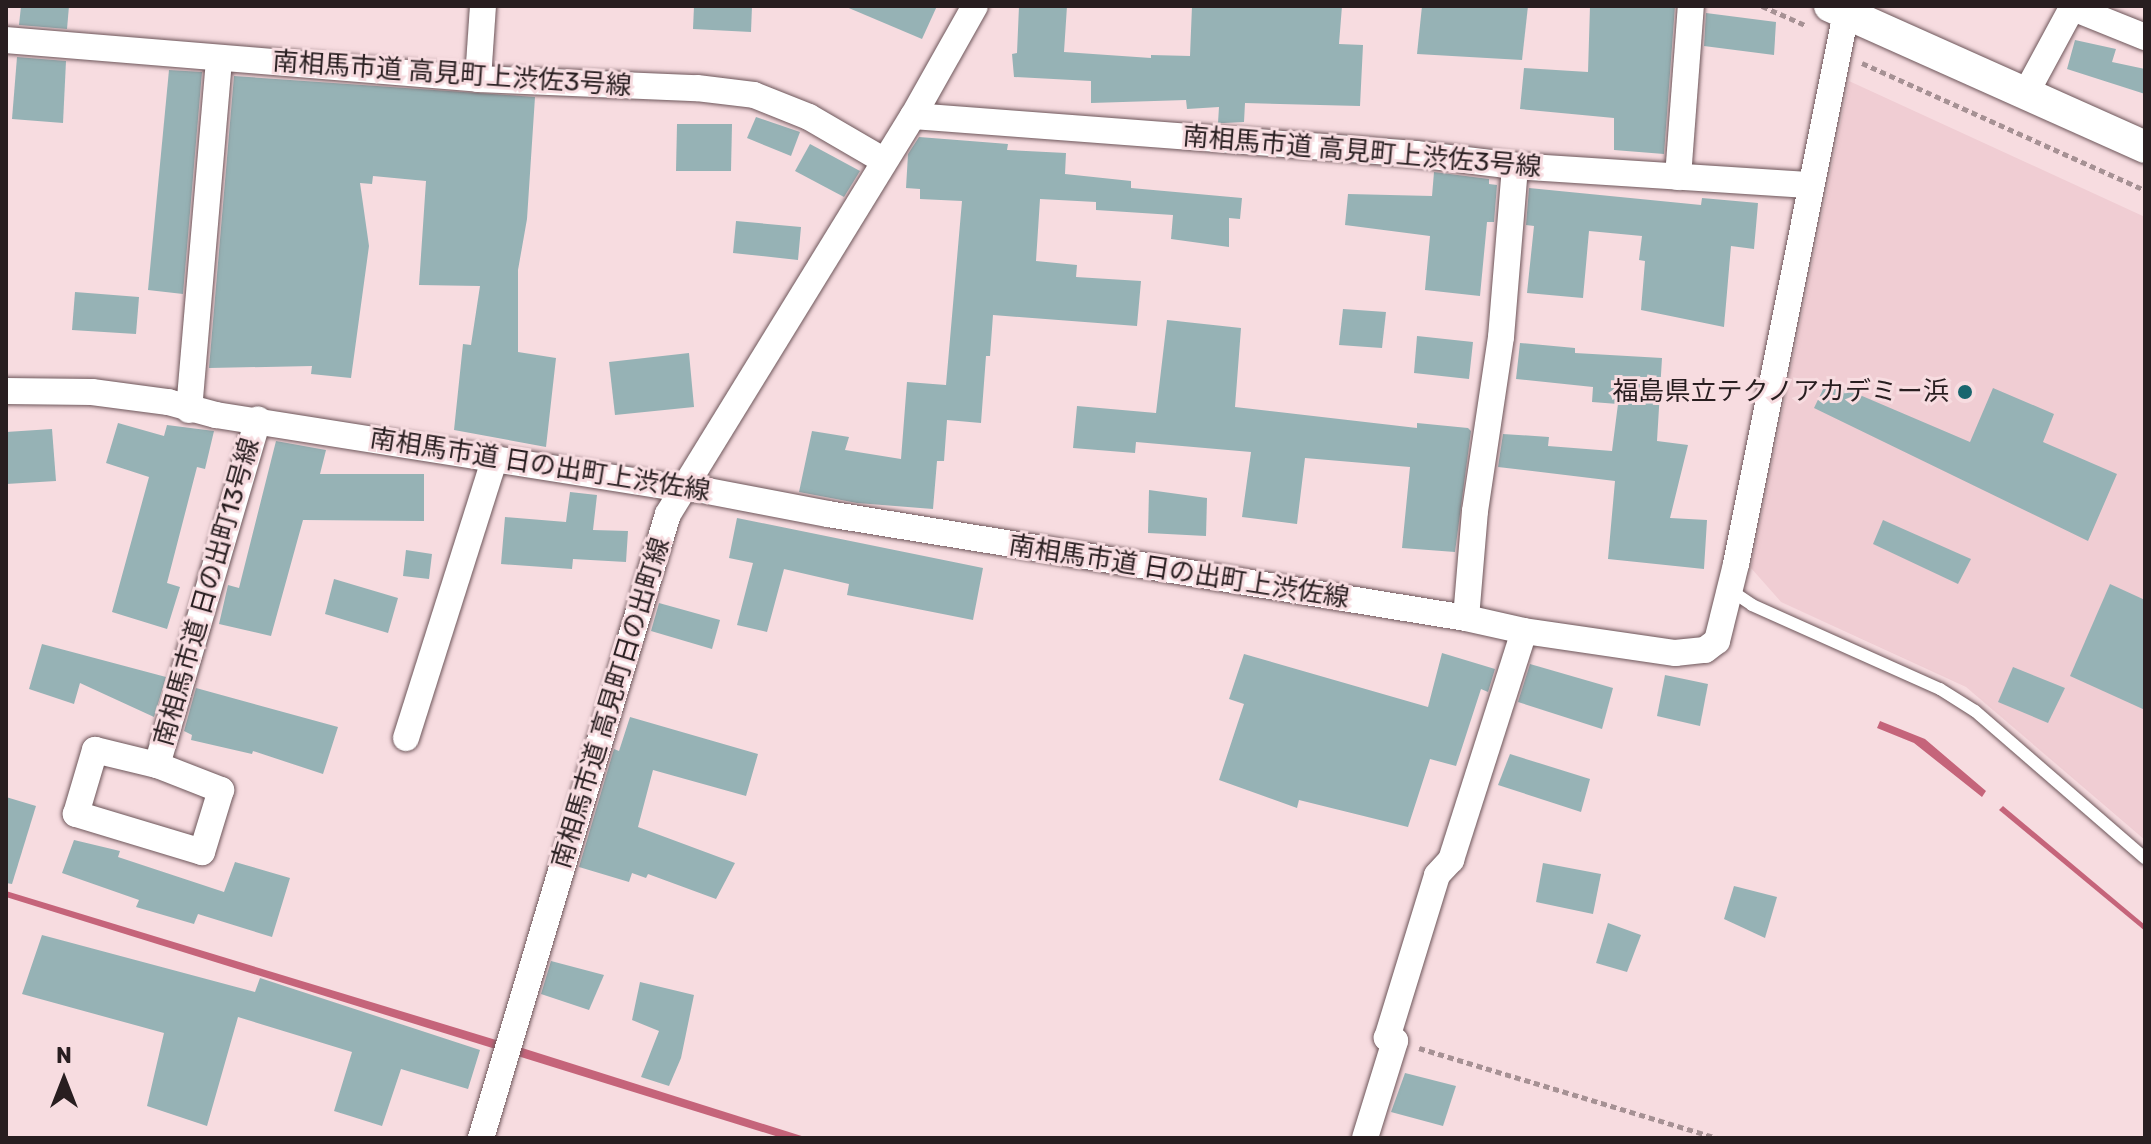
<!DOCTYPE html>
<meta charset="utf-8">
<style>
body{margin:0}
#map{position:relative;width:2151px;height:1144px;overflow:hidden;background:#f7dce0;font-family:Rubik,"Noto Sans JP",sans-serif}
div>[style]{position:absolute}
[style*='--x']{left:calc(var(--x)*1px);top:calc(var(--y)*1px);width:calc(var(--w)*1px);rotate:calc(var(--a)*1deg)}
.built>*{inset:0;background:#f0cdd3}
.water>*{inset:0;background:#c5647a}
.building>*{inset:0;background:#96b2b5}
.path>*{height:5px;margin-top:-2.5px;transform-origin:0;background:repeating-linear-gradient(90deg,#a69194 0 6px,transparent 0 10px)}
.roads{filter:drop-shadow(0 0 2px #6d565a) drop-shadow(0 0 2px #6d565a)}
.service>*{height:12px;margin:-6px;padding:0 6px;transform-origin:6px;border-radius:6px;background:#fff}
.minor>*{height:26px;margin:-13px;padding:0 13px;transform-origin:13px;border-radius:13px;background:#fff}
.tertiary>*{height:32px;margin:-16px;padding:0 16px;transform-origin:16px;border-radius:16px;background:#fff}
.dots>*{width:22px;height:22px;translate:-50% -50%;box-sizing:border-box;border:4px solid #f7dce0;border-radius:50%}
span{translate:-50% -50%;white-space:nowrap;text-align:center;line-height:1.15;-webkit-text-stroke:6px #f7dce0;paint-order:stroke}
.street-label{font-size:26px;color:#281e20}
.poi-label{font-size:26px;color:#281e20}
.right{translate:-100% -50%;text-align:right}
.frame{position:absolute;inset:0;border:8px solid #281e20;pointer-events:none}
.north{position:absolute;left:24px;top:1040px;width:80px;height:80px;-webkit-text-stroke:6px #f7dce0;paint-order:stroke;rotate:0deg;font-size:22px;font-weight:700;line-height:32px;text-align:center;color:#281e20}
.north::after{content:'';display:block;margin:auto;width:28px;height:36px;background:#281e20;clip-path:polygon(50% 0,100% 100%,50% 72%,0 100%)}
</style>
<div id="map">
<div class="built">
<i style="clip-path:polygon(1849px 81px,2145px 217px,2145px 840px,1966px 687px,1781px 602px,1751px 568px)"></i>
</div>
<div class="water">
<i style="clip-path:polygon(1880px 721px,1925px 739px,1986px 791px,1982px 797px,1914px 743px,1877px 728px)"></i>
<i style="clip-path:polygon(2003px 806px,2145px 925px,2145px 931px,1999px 810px)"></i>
<i style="clip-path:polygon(6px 891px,519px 1047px,808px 1138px,782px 1138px,6px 897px)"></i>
</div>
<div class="building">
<i style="clip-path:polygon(21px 6px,69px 6px,67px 29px,19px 25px)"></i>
<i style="clip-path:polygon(694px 6px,752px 6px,751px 32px,693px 29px)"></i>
<i style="clip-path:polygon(844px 6px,937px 6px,922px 39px)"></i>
<i style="clip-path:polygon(1019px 6px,1067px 6px,1064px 52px,1151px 58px,1151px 55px,1190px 56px,1192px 6px,1342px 6px,1339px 44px,1363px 45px,1360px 106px,1245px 103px,1244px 122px,1224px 123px,1218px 123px,1219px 107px,1187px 109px,1186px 100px,1091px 103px,1091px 81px,1014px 77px,1012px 54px,1017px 53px)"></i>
<i style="clip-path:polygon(1422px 6px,1528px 6px,1522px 60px,1417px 54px)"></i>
<i style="clip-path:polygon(1590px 6px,1675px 6px,1664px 154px,1614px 150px,1614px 118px,1520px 109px,1524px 68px,1588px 72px)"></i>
<i style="clip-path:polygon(1706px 13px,1776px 22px,1774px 55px,1704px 46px)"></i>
<i style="clip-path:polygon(2075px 40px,2116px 49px,2112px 62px,2145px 69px,2145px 94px,2067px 69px)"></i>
<i style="clip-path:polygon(17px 57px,66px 61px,63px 123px,12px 119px)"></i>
<i style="clip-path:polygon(169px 70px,202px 72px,183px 294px,148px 290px)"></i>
<i style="clip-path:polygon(234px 76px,535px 97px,527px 219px,518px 270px,518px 352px,556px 358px,546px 447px,454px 430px,463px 344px,471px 345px,480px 286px,419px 285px,426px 181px,373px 176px,372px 184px,360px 183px,369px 246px,351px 378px,311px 374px,312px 366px,209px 368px)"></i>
<i style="clip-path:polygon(756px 117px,800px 132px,791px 156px,747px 138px)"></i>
<i style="clip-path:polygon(677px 124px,732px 124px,731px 171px,676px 171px)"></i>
<i style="clip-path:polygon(919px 137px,1008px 144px,1007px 150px,1066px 153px,1065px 174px,1131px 181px,1131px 188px,1242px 198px,1240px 219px,1229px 218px,1229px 247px,1171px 239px,1173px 215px,1096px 210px,1096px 202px,1040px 199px,1036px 261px,1077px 265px,1076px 277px,1141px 281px,1137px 326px,993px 315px,990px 356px,986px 356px,981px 423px,947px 420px,944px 461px,937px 461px,933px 509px,857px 503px,799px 492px,812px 431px,849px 437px,845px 450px,901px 459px,907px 382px,946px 385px,962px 201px,920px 199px,920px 189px,906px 188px,908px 154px)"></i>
<i style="clip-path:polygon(810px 144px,860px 171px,844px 197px,795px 171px)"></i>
<i style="clip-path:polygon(1434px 172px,1489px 179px,1489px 184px,1497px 185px,1494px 222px,1487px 222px,1480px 296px,1425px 290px,1430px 236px,1345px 225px,1348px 194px,1432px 196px)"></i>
<i style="clip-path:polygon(1529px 188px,1701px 205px,1702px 198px,1758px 203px,1754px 249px,1731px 246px,1724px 327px,1641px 310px,1645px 261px,1639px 260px,1642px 236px,1589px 231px,1583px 298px,1527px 293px,1534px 226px,1526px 225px)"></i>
<i style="clip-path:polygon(736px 221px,801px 227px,798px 260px,733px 253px)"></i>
<i style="clip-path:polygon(75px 292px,139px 297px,136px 334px,72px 330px)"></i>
<i style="clip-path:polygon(1343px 309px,1386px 312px,1382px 348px,1339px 345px)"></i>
<i style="clip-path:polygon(1167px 320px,1241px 328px,1235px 407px,1417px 428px,1417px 423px,1468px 428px,1471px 431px,1455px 552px,1402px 548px,1410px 467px,1305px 458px,1297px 524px,1242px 517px,1251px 452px,1136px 442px,1135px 453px,1073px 448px,1077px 406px,1156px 413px)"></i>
<i style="clip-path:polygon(1417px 336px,1473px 342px,1469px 379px,1414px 373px)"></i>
<i style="clip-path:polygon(1520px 343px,1575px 348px,1575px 353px,1662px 358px,1657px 441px,1688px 445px,1670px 518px,1707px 520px,1704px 569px,1608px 559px,1615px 481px,1498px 467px,1503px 434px,1549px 437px,1548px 446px,1612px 451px,1618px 404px,1592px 402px,1593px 387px,1516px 379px)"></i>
<i style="clip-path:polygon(689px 353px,694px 407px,615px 415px,609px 362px)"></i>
<i style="clip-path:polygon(1827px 381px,1970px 442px,1993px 388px,2054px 414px,2043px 442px,2117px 474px,2088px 541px,1814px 408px)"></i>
<i style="clip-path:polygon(118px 423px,164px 436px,167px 425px,214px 431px,205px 469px,197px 467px,167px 583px,180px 587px,167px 629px,112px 612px,149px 477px,106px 463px)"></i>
<i style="clip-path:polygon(52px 429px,56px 481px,6px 484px,6px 432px)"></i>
<i style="clip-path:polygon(276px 441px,326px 450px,320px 474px,424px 474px,424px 521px,303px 520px,271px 636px,219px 624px,228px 585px,239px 588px)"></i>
<i style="clip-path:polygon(1149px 490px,1207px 498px,1206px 536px,1148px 533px)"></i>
<i style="clip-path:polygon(570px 492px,597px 495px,593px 530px,628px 531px,626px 562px,573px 559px,572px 569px,501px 564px,505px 517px,566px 522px)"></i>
<i style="clip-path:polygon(737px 518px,983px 568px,973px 620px,847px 595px,849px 584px,784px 569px,767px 632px,737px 625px,753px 563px,729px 558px)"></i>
<i style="clip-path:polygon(1883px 520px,1971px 559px,1958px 584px,1873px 544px)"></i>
<i style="clip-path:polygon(406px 550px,432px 554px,429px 579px,403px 576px)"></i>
<i style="clip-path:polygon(334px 579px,398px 598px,388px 633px,325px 614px)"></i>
<i style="clip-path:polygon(2110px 584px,2145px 600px,2145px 710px,2070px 676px)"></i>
<i style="clip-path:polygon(659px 603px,720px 620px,712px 649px,651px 631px)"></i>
<i style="clip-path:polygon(42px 644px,166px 677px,154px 717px,80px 683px,74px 704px,29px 689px)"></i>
<i style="clip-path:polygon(1442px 653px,1495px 669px,1488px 692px,1481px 689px,1456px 766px,1430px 759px,1408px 827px,1299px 800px,1297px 808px,1219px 780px,1244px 704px,1229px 699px,1244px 654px,1428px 707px)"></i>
<i style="clip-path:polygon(1530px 664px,1613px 688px,1602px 729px,1518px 702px)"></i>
<i style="clip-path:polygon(2013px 667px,2065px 688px,2048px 723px,1998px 702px)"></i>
<i style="clip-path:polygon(1665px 675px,1708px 684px,1700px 726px,1657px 716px)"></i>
<i style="clip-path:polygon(196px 688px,338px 727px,323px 774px,253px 751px,252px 754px,191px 740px,192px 735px,184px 731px)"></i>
<i style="clip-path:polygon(630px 717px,758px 754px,746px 796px,653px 770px,638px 827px,735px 863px,716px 899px,648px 874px,646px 878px,632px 873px,629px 882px,579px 867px,614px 749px,619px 751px)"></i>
<i style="clip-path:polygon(1510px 754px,1590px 779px,1581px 812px,1498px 785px)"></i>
<i style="clip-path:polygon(6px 797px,36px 806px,12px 884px,6px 883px)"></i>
<i style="clip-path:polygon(74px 840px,120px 851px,118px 857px,224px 892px,235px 862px,290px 878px,272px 937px,198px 914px,194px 924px,136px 907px,139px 900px,62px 873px)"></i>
<i style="clip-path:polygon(1543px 863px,1601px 874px,1593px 914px,1536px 902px)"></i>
<i style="clip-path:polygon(1734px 886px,1777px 897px,1765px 938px,1724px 919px)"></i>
<i style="clip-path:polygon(1608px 923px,1641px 935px,1627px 972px,1596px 963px)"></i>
<i style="clip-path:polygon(42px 935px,255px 992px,260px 978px,480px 1050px,468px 1089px,401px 1069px,382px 1126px,334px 1111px,352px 1052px,238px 1017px,207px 1126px,147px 1106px,164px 1033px,22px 994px)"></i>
<i style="clip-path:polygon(551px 961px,604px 975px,589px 1010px,541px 994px)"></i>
<i style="clip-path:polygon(640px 982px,694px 995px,681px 1058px,669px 1086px,641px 1077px,659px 1031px,632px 1020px)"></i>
<i style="clip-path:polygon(1405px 1073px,1456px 1086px,1443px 1126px,1391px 1112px)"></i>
</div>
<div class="path">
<i style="--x:1762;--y:6;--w:47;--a:23.8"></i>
<i style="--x:1862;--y:63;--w:310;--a:24.2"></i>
<i style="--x:1419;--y:1048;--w:312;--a:16.8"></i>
</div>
<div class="roads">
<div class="service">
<i style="--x:1730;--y:590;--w:27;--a:34"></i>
<i style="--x:1752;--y:605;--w:206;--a:24.1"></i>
<i style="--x:1940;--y:689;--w:41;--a:32.2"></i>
<i style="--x:1975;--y:711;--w:225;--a:40.9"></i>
</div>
<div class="minor">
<i style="--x:2073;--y:8;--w:78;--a:21.9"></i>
<i style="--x:6;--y:40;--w:474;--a:4.7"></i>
<i style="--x:478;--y:79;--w:219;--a:2.4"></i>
<i style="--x:697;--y:88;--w:57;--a:7"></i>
<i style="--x:754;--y:95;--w:59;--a:21.8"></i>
<i style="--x:809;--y:117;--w:86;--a:30.2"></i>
<i style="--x:478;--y:79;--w:73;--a:-86.1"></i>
<i style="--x:2026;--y:93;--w:99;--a:-61.6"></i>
<i style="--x:913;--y:116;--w:504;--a:4.32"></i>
<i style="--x:1416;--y:154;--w:100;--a:6.9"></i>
<i style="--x:1515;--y:166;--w:296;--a:3.7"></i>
<i style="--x:1678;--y:177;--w:171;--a:-85.7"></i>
<i style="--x:6;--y:391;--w:86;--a:0.7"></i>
<i style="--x:92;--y:392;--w:77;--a:7.5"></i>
<i style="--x:168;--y:402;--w:50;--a:15.2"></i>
<i style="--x:216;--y:415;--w:471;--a:9"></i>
<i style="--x:681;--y:489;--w:16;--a:0"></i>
<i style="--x:697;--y:489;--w:133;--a:10.8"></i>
<i style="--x:828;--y:514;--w:646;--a:9.26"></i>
<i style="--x:1466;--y:618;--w:59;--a:12.6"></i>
<i style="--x:1524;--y:631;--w:153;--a:8.3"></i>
<i style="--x:1675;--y:653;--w:30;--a:-6"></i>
<i style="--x:1705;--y:650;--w:15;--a:-37"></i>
<i style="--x:1717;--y:641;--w:79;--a:-76.1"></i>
<i style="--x:1736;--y:564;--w:562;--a:-78.71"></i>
<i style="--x:189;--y:410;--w:353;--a:-85.1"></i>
<i style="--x:1466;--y:618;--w:107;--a:-85.2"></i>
<i style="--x:1475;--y:511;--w:176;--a:-81.5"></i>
<i style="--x:1501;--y:337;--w:172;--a:-85.3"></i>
<i style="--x:406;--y:738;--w:294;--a:-72.4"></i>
<i style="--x:157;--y:765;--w:69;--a:21.3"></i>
<i style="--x:221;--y:790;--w:65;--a:107"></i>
<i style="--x:202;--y:852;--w:132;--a:-163.2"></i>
<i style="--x:76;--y:814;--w:67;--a:-73.5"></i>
<i style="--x:95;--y:750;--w:64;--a:13.6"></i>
<i style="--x:157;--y:765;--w:360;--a:-73.7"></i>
<i style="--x:481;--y:1138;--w:651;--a:-73.32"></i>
<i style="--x:668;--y:514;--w:467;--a:-58.4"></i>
<i style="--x:913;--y:116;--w:126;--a:-60.6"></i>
<i style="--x:1365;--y:1138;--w:102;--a:-72.8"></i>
<i style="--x:1395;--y:1041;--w:9;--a:-159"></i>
<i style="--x:1387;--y:1038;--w:170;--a:-72.9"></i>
<i style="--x:1437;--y:875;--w:21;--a:-47"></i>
<i style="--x:1451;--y:860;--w:240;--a:-72.3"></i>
</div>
<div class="tertiary">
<i style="--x:1830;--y:6;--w:345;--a:24.1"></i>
</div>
</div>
<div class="dots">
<i style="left:1965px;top:392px;background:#19666e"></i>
</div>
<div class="street-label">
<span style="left:452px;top:74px;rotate:4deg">南相馬市道 高見町上渋佐3号線</span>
<span style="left:1362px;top:152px;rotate:5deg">南相馬市道 高見町上渋佐3号線</span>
<span style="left:540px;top:465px;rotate:9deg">南相馬市道 日の出町上渋佐線</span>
<span style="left:1179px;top:572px;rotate:9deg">南相馬市道 日の出町上渋佐線</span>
<span style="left:207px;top:592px;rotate:-74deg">南相馬市道 日の出町13号線</span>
<span style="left:611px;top:703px;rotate:-73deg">南相馬市道 高見町日の出町線</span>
</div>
<div class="poi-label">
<span class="right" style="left:1949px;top:392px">福島県立テクノアカデミー浜</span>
</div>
<div class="frame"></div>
<div class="north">N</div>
</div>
